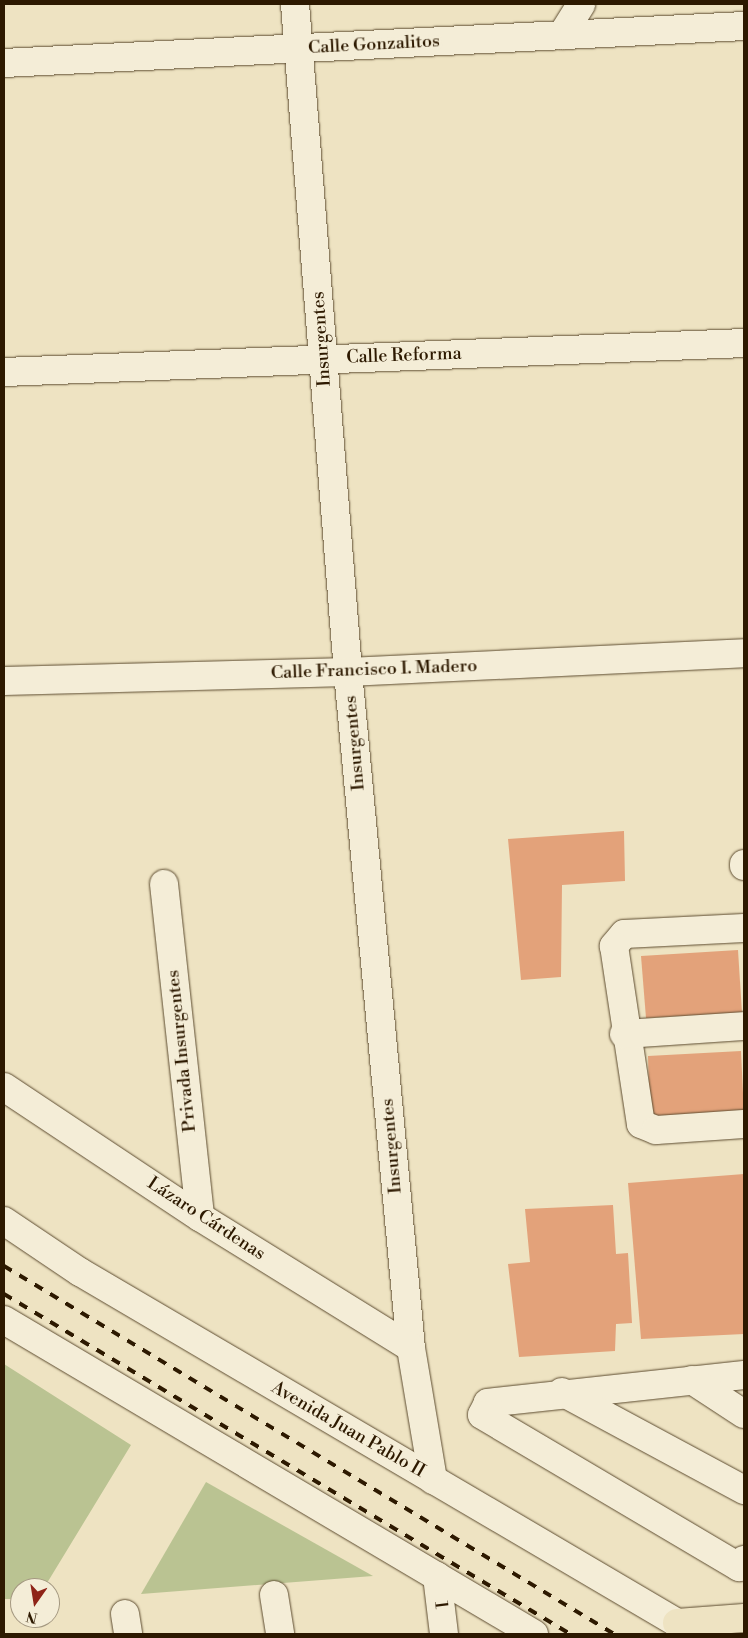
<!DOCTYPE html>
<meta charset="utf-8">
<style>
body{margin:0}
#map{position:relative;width:748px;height:1638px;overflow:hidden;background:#eee3c2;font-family:"Libre Bodoni",serif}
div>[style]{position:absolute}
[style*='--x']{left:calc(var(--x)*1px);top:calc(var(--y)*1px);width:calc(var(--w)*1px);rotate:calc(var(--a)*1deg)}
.green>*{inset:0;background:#bac392}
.building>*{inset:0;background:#e3a27a}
.roads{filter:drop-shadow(0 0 1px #5d4c30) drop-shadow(0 0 1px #5d4c30)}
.minor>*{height:28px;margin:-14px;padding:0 14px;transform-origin:14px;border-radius:14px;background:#f4edd7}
.highway>*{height:28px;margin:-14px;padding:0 14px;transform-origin:14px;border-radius:14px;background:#eee3c2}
.rail>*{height:4px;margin-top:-2px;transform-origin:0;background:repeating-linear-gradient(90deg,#2d1900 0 9px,transparent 0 18px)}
span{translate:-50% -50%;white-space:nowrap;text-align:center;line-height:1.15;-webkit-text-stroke:5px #f4edd7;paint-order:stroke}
.street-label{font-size:18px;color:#2d1900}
.frame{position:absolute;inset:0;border:5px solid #2d1900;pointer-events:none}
.north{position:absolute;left:10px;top:1578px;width:50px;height:50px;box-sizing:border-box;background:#f4edd7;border:1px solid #a49881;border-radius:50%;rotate:193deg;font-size:14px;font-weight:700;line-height:20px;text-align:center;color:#2d1900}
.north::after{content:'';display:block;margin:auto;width:18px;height:22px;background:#8f2418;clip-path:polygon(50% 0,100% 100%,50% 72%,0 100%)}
</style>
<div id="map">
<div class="green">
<i style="clip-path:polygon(4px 1364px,131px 1445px,44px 1588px,20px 1588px,20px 1599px,4px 1599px)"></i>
<i style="clip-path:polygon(206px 1482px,373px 1576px,141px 1594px)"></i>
</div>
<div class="building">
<i style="clip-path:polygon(624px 831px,625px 881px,562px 885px,561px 977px,521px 980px,508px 839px)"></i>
<i style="clip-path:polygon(738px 950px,742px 1013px,646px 1018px,641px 956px)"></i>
<i style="clip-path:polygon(741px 1051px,744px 1115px,650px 1123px,648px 1056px)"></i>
<i style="clip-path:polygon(744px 1174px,744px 1334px,641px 1339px,628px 1183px)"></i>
<i style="clip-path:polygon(613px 1205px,616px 1254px,628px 1253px,632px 1323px,616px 1324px,615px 1351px,519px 1357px,508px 1264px,530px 1262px,525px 1209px)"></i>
</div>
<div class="roads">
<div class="minor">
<i style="--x:295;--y:4;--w:670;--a:85.46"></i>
<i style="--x:348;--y:672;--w:679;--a:84.68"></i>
<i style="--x:411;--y:1348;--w:134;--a:80.5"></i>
<i style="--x:562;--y:35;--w:36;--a:-58"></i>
<i style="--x:4;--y:63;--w:741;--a:-2.86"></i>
<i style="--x:4;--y:372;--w:741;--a:-2.24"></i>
<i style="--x:4;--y:681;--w:344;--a:-1.5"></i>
<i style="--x:348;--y:672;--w:396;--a:-2.7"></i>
<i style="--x:744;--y:864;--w:2;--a:90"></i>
<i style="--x:164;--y:884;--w:335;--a:83.8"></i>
<i style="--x:744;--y:928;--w:120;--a:177.1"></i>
<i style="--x:624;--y:934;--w:16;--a:130"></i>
<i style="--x:614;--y:946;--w:180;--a:81.4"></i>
<i style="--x:641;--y:1124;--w:16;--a:22"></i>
<i style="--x:656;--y:1130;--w:88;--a:-3.9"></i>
<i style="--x:624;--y:1034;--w:120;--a:-3.8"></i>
<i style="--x:4;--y:1087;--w:235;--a:33.6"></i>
<i style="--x:200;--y:1217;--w:248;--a:31.8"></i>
<i style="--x:4;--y:1221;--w:92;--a:33.9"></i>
<i style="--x:80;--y:1272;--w:714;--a:30.44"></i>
<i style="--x:4;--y:1320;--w:616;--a:30.64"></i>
<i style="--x:744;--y:1375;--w:258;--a:173.8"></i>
<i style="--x:488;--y:1403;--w:13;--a:117"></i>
<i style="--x:482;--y:1415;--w:299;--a:30.6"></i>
<i style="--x:739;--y:1567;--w:9;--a:-54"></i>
<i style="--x:692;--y:1380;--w:62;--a:33.2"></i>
<i style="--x:562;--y:1392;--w:207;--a:28.3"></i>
<i style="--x:437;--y:1576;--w:58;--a:83.1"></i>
<i style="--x:274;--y:1595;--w:39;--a:81"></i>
<i style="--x:125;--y:1614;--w:20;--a:81"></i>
</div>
<div class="highway">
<i style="--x:677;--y:1623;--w:67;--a:-4.3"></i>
</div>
</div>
<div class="rail">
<i style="--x:4;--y:1266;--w:712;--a:31.1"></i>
<i style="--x:4;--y:1294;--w:660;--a:30.99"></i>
</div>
<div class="street-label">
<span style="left:374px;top:45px;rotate:-3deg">Calle Gonzalitos</span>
<span style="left:322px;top:339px;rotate:-94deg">Insurgentes</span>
<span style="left:404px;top:356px;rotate:-2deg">Calle Reforma</span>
<span style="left:374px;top:670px;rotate:-2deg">Calle Francisco I. Madero</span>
<span style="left:355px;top:743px;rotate:-95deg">Insurgentes</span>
<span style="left:182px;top:1051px;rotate:-96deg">Privada Insurgentes</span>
<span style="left:392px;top:1146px;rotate:-95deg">Insurgentes</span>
<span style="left:206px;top:1219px;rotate:33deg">Lázaro Cárdenas</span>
<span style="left:348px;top:1430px;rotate:30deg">Avenida Juan Pablo II</span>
<span style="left:440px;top:1605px;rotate:83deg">1</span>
</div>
<div class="frame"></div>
<div class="north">N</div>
</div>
